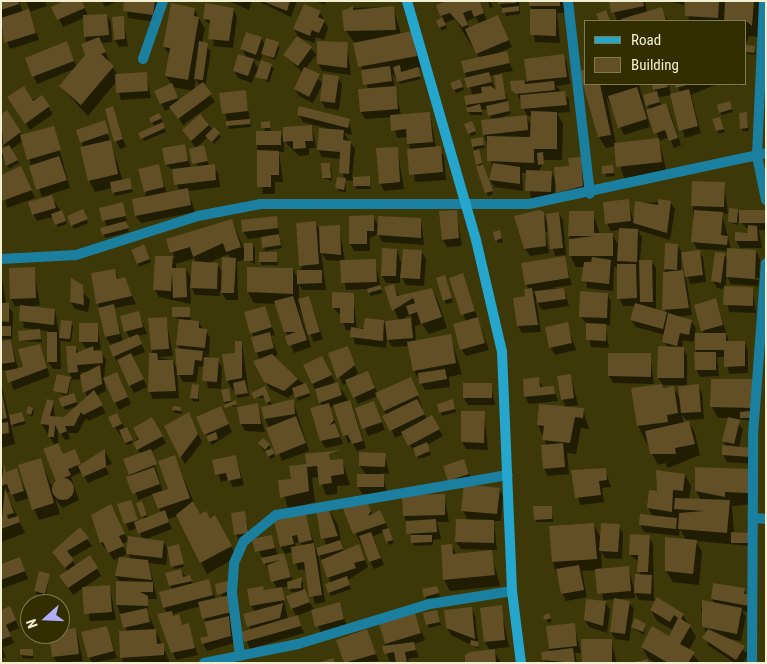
<!DOCTYPE html>
<style>
body{margin:0}
#map{position:relative;width:767px;height:664px;overflow:hidden;background:#3c3807;font-family:"Roboto Condensed",sans-serif}
div>[style]{position:absolute}
[style*='--x']{left:calc(var(--x)*1px);top:calc(var(--y)*1px);width:calc(var(--w)*1px);rotate:calc(var(--a)*1deg)}
.shadow>*{inset:0;background:#0007}
.building>*{inset:0;background:#624f26}
.round{border-radius:50%}
.street>*{height:10px;margin:-5px;padding:0 5px;transform-origin:5px;border-radius:5px;background:#1b809f}
.secondary>*{height:10px;margin:-5px;padding:0 5px;transform-origin:5px;border-radius:5px;background:#25a6cd}
span{translate:-50% -50%;white-space:nowrap;text-align:center;line-height:1.15;-webkit-text-stroke:4px #322e00;paint-order:stroke}
.frame{position:absolute;inset:0;border:2px solid #f2f0d1;pointer-events:none}
.legend{position:absolute;left:584px;top:20px;width:162px;height:65px;box-sizing:border-box;background:#322e00;border:1px solid #7f7c54;margin:0;padding:6px 9px;list-style:none;font-size:15px;color:#f2f0d1}
.legend li{display:flex;align-items:center;gap:10px;height:25px}
.legend b{width:25px;border:1px solid #7f7c54}
.north{position:absolute;left:20px;top:594px;width:50px;height:50px;box-sizing:border-box;background:#322e00;border:1px solid #7f7c54;border-radius:50%;rotate:250deg;font-size:14px;font-weight:700;line-height:20px;text-align:center;color:#f2f0d1}
.north::after{content:'';display:block;margin:auto;width:18px;height:22px;background:#b0aefa;clip-path:polygon(50% 0,100% 100%,50% 72%,0 100%)}
</style>
<div id="map">
<div class="shadow">
<i style="clip-path:polygon(1px 1px,19px 1px,23px 13px,30px 10px,26px 1px,45px 1px,47px 6px,29px 12px,39px 40px,10px 49px,1px 28px)"></i>
<i style="clip-path:polygon(82px 1px,88px 16px,106px 15px,111px 22px,112px 42px,102px 43px,110px 64px,118px 75px,146px 74px,151px 98px,121px 100px,116px 82px,88px 116px,60px 86px,74px 69px,37px 84px,26px 58px,66px 43px,77px 67px,87px 55px,84px 18px,63px 27px,53px 7px)"></i>
<i style="clip-path:polygon(102px 1px,118px 1px,105px 7px)"></i>
<i style="clip-path:polygon(126px 1px,159px 1px,156px 22px,128px 18px)"></i>
<i style="clip-path:polygon(228px 1px,252px 1px,249px 10px)"></i>
<i style="clip-path:polygon(258px 1px,297px 1px,291px 17px)"></i>
<i style="clip-path:polygon(315px 1px,326px 1px,325px 5px)"></i>
<i style="clip-path:polygon(evenodd,480px 1px,487px 21px,502px 24px,512px 47px,499px 53px,506px 53px,513px 71px,500px 73px,511px 114px,494px 120px,526px 117px,532px 126px,532px 116px,527px 116px,512px 82px,528px 82px,526px 60px,563px 56px,567px 63px,570px 84px,556px 86px,569px 99px,570px 112px,557px 113px,563px 124px,562px 160px,544px 160px,539px 172px,551px 172px,556px 181px,580px 158px,586px 193px,557px 193px,555px 187px,555px 199px,531px 198px,527px 173px,522px 173px,523px 191px,495px 187px,490px 180px,493px 169px,484px 134px,492px 120px,488px 109px,481px 110px,483px 115px,470px 115px,467px 105px,473px 96px,465px 73px,480px 59px,455px 19px,444px 23px,447px 28px,442px 31px,437px 21px,443px 19px,438px 6px,480px 1px,476px 17px,479px 24px,469px 28px,467px 21px,476px 17px,480px 1px,495px 75px,498px 92px,496px 92px,490px 76px,495px 75px)"></i>
<i style="clip-path:polygon(488px 1px,490px 1px,493px 7px,490px 8px)"></i>
<i style="clip-path:polygon(499px 1px,519px 1px,520px 14px,506px 16px)"></i>
<i style="clip-path:polygon(530px 1px,564px 1px,564px 13px,557px 13px,560px 43px,535px 42px)"></i>
<i style="clip-path:polygon(610px 1px,645px 1px,647px 13px,661px 9px,668px 21px,617px 20px)"></i>
<i style="clip-path:polygon(666px 1px,684px 1px,684px 5px)"></i>
<i style="clip-path:polygon(687px 1px,761px 1px,758px 37px,749px 36px,746px 44px,746px 21px,689px 21px)"></i>
<i style="clip-path:polygon(393px 7px,401px 34px,411px 33px,422px 67px,417px 68px,421px 79px,400px 84px,392px 73px,401px 115px,430px 113px,436px 148px,444px 155px,446px 180px,415px 182px,408px 137px,397px 138px,392px 117px,365px 119px,361px 112px,368px 89px,354px 42px,346px 31px,347px 8px)"></i>
<i style="clip-path:polygon(evenodd,194px 9px,205px 29px,202px 43px,211px 51px,205px 87px,215px 102px,183px 125px,172px 108px,165px 111px,156px 91px,172px 85px,166px 76px,170px 56px,164px 47px,194px 9px,196px 79px,200px 86px,194px 91px,196px 79px,194px 9px,173px 87px,193px 91px,179px 101px,173px 87px)"></i>
<i style="clip-path:polygon(233px 9px,237px 16px,233px 48px,214px 46px,211px 26px,204px 19px)"></i>
<i style="clip-path:polygon(320px 12px,328px 28px,324px 40px,316px 37px,314px 43px,298px 37px,294px 29px)"></i>
<i style="clip-path:polygon(123px 18px,128px 46px,119px 47px,115px 40px)"></i>
<i style="clip-path:polygon(evenodd,261px 38px,265px 45px,280px 47px,275px 60px,263px 54px,260px 61px,274px 68px,269px 83px,255px 74px,252px 83px,238px 78px,234px 71px,247px 58px,242px 49px,261px 38px,252px 58px,262px 62px,259px 70px,252px 58px)"></i>
<i style="clip-path:polygon(347px 43px,351px 75px,322px 71px,318px 63px)"></i>
<i style="clip-path:polygon(746px 46px,754px 48px,756px 55px,747px 54px)"></i>
<i style="clip-path:polygon(311px 48px,316px 55px,305px 69px,323px 83px,313px 103px,299px 96px,295px 89px,303px 73px,285px 55px)"></i>
<i style="clip-path:polygon(581px 72px,586px 84px,639px 84px,650px 127px,624px 135px,606px 96px,616px 144px,659px 140px,645px 96px,656px 93px,653px 84px,669px 84px,671px 95px,680px 92px,676px 84px,717px 84px,691px 95px,701px 133px,685px 138px,671px 95px,659px 97px,661px 106px,666px 104px,670px 112px,681px 145px,674px 148px,669px 137px,659px 141px,667px 173px,624px 178px,615px 146px,606px 148px,599px 137px)"></i>
<i style="clip-path:polygon(338px 77px,342px 84px,339px 110px,325px 108px,321px 100px)"></i>
<i style="clip-path:polygon(452px 83px,462px 84px,464px 90px,456px 93px)"></i>
<i style="clip-path:polygon(729px 84px,740px 84px,739px 86px)"></i>
<i style="clip-path:polygon(245px 91px,251px 127px,229px 129px,220px 94px)"></i>
<i style="clip-path:polygon(42px 97px,53px 114px,30px 130px,13px 105px)"></i>
<i style="clip-path:polygon(731px 106px,733px 112px,722px 115px,720px 112px)"></i>
<i style="clip-path:polygon(113px 108px,126px 147px,120px 149px,116px 141px)"></i>
<i style="clip-path:polygon(7px 112px,22px 136px,53px 127px,70px 188px,42px 197px,23px 141px,11px 149px,19px 163px,9px 169px,1px 155px,6px 148px,1px 141px,1px 116px)"></i>
<i style="clip-path:polygon(747px 113px,749px 131px,743px 131px,741px 128px)"></i>
<i style="clip-path:polygon(299px 115px,349px 121px,352px 135px,344px 133px,355px 149px,352px 178px,369px 178px,371px 189px,356px 189px,355px 181px,345px 180px,346px 192px,338px 191px,344px 179px,341px 159px,322px 157px,318px 150px,326px 128px,303px 122px)"></i>
<i style="clip-path:polygon(199px 116px,221px 137px,214px 144px,208px 137px,196px 148px,183px 130px)"></i>
<i style="clip-path:polygon(161px 118px,166px 132px,144px 141px,140px 134px,155px 127px,152px 122px)"></i>
<i style="clip-path:polygon(720px 118px,725px 132px,719px 134px,714px 120px)"></i>
<i style="clip-path:polygon(104px 122px,123px 181px,129px 180px,133px 192px,115px 196px,112px 188px,95px 192px,89px 181px,82px 142px)"></i>
<i style="clip-path:polygon(269px 122px,271px 132px,280px 133px,285px 141px,312px 126px,316px 148px,309px 148px,309px 155px,299px 156px,284px 141px,284px 152px,279px 152px,283px 182px,275px 182px,275px 194px,263px 194px,257px 144px)"></i>
<i style="clip-path:polygon(473px 125px,476px 134px,471px 136px,469px 133px)"></i>
<i style="clip-path:polygon(482px 139px,485px 148px,477px 149px,493px 194px,488px 196px,473px 146px)"></i>
<i style="clip-path:polygon(184px 146px,191px 168px,196px 167px,204px 146px,209px 166px,218px 172px,220px 187px,188px 191px,195px 212px,141px 223px,136px 216px,158px 166px,167px 193px,179px 191px,174px 171px,166px 165px)"></i>
<i style="clip-path:polygon(397px 148px,404px 189px,384px 191px,380px 183px)"></i>
<i style="clip-path:polygon(323px 164px,331px 167px,332px 181px,323px 178px)"></i>
<i style="clip-path:polygon(612px 166px,615px 176px,606px 177px,603px 167px)"></i>
<i style="clip-path:polygon(24px 175px,35px 198px,7px 208px,1px 176px)"></i>
<i style="clip-path:polygon(724px 183px,728px 214px,722px 213px,731px 250px,756px 251px,760px 259px,759px 278px,730px 276px,759px 280px,758px 286px,731px 284px,727px 276px,725px 287px,752px 288px,756px 313px,729px 312px,725px 289px,717px 288px,713px 281px,724px 254px,728px 261px,729px 251px,697px 249px,693px 241px,693px 205px)"></i>
<i style="clip-path:polygon(51px 197px,63px 214px,67px 224px,58px 227px,53px 217px,37px 221px,33px 214px)"></i>
<i style="clip-path:polygon(628px 201px,633px 219px,636px 203px,670px 202px,675px 209px,670px 240px,638px 230px,633px 222px,642px 237px,640px 261px,651px 261px,656px 268px,656px 310px,665px 313px,664px 273px,677px 245px,682px 252px,699px 251px,703px 258px,706px 282px,690px 284px,681px 254px,681px 272px,686px 278px,692px 315px,677px 317px,691px 321px,696px 328px,693px 342px,683px 340px,682px 348px,687px 355px,687px 386px,698px 385px,702px 393px,704px 419px,686px 420px,682px 414px,684px 424px,689px 422px,695px 433px,700px 455px,668px 468px,665px 463px,658px 465px,638px 426px,633px 389px,673px 387px,681px 400px,679px 385px,663px 385px,658px 378px,667px 348px,665px 335px,636px 327px,631px 320px,635px 306px,623px 306px,619px 298px,618px 267px,614px 267px,613px 291px,587px 288px,584px 267px,576px 267px,570px 255px,570px 236px,593px 213px,600px 234px,612px 234px,619px 246px,620px 230px,611px 231px,607px 223px)"></i>
<i style="clip-path:polygon(123px 204px,129px 232px,105px 238px,102px 229px,107px 227px,101px 209px)"></i>
<i style="clip-path:polygon(737px 210px,740px 216px,764px 211px,766px 230px,759px 230px,762px 248px,740px 248px,736px 240px,749px 230px,739px 220px,738px 225px,729px 222px)"></i>
<i style="clip-path:polygon(456px 211px,462px 246px,447px 247px,443px 240px)"></i>
<i style="clip-path:polygon(543px 213px,548px 222px,559px 213px,563px 221px,566px 255px,555px 256px,549px 231px,545px 232px,549px 253px,530px 256px,525px 249px,515px 217px)"></i>
<i style="clip-path:polygon(85px 214px,88px 223px,74px 229px,72px 225px)"></i>
<i style="clip-path:polygon(276px 217px,282px 248px,265px 251px,262px 237px,248px 239px,243px 231px)"></i>
<i style="clip-path:polygon(373px 217px,378px 225px,421px 219px,424px 245px,382px 242px,378px 234px,370px 238px,370px 251px,354px 251px,350px 243px)"></i>
<i style="clip-path:polygon(evenodd,232px 220px,245px 252px,253px 244px,255px 248px,255px 264px,245px 259px,237px 262px,238px 300px,226px 300px,220px 290px,220px 296px,195px 295px,190px 285px,191px 304px,159px 297px,155px 290px,156px 257px,175px 258px,172px 252px,232px 220px,228px 254px,231px 259px,223px 273px,217px 264px,209px 263px,228px 254px,232px 220px,195px 258px,192px 280px,186px 269px,176px 269px,176px 264px,195px 258px)"></i>
<i style="clip-path:polygon(315px 222px,321px 232px,339px 226px,345px 261px,375px 260px,382px 293px,371px 296px,368px 289px,346px 290px,341px 261px,326px 260px,321px 251px,326px 290px,302px 290px,299px 284px,299px 300px,309px 297px,323px 339px,314px 342px,297px 304px,311px 347px,294px 353px,276px 304px,254px 303px,248px 292px,249px 268px,293px 269px,298px 279px)"></i>
<i style="clip-path:polygon(501px 235px,503px 242px,498px 243px,497px 240px)"></i>
<i style="clip-path:polygon(146px 249px,151px 262px,139px 267px,132px 251px)"></i>
<i style="clip-path:polygon(397px 250px,401px 263px,422px 252px,426px 259px,424px 286px,406px 285px,400px 274px,400px 283px,386px 283px,382px 275px)"></i>
<i style="clip-path:polygon(276px 253px,278px 265px,262px 265px,260px 262px)"></i>
<i style="clip-path:polygon(evenodd,564px 257px,572px 285px,551px 288px,564px 289px,569px 306px,542px 310px,536px 300px,541px 332px,522px 333px,518px 326px,529px 289px,526px 285px,564px 257px,533px 291px,536px 291px,537px 299px,533px 291px)"></i>
<i style="clip-path:polygon(1px 269px,6px 305px,13px 312px,12px 339px,1px 339px)"></i>
<i style="clip-path:polygon(34px 269px,40px 305px,28px 307px,55px 310px,60px 340px,63px 321px,73px 325px,71px 342px,60px 341px,61px 369px,53px 369px,48px 362px,48px 331px,39px 330px,42px 342px,21px 341px,34px 329px,24px 328px,21px 306px,15px 306px,11px 299px)"></i>
<i style="clip-path:polygon(115px 270px,119px 280px,124px 279px,136px 304px,114px 308px,123px 341px,130px 338px,126px 331px,138px 312px,147px 334px,138px 336px,145px 352px,133px 357px,147px 387px,134px 393px,114px 356px,118px 342px,110px 344px,106px 337px,98px 303px)"></i>
<i style="clip-path:polygon(462px 274px,489px 350px,466px 356px,461px 349px,466px 321px,450px 278px)"></i>
<i style="clip-path:polygon(437px 279px,446px 279px,453px 302px,446px 304px)"></i>
<i style="clip-path:polygon(72px 281px,90px 300px,88px 312px,75px 309px,71px 302px)"></i>
<i style="clip-path:polygon(evenodd,393px 285px,399px 296px,432px 290px,438px 301px,447px 328px,429px 334px,422px 324px,415px 326px,416px 342px,450px 335px,462px 374px,449px 377px,450px 387px,425px 390px,414px 371px,409px 346px,392px 347px,387px 338px,386px 348px,355px 344px,352px 330px,346px 330px,341px 315px,333px 308px,353px 294px,357px 329px,384px 322px,387px 327px,399px 321px,385px 288px,393px 285px,410px 315px,413px 319px,401px 320px,410px 315px)"></i>
<i style="clip-path:polygon(607px 294px,611px 301px,610px 325px,605px 325px,609px 348px,591px 347px,587px 324px,580px 316px)"></i>
<i style="clip-path:polygon(716px 300px,729px 342px,744px 342px,748px 350px,748px 373px,729px 374px,725px 357px,717px 357px,719px 376px,700px 377px,696px 369px,696px 350px)"></i>
<i style="clip-path:polygon(189px 308px,191px 322px,199px 323px,210px 337px,209px 355px,203px 354px,218px 360px,222px 367px,221px 389px,208px 388px,204px 367px,199px 366px,196px 382px,183px 382px,177px 372px,179px 398px,153px 399px,149px 391px,152px 350px,166px 318px,173px 356px,158px 357px,173px 361px,178px 370px,180px 320px,173px 316px)"></i>
<i style="clip-path:polygon(265px 308px,275px 335px,271px 336px,278px 355px,273px 357px,307px 387px,310px 396px,298px 401px,294px 393px,288px 398px,270px 389px,265px 382px,252px 333px)"></i>
<i style="clip-path:polygon(evenodd,97px 324px,101px 349px,94px 350px,106px 359px,104px 379px,121px 381px,131px 404px,119px 410px,104px 381px,106px 391px,96px 396px,106px 413px,88px 421px,86px 418px,78px 433px,68px 433px,70px 439px,65px 440px,58px 429px,58px 444px,54px 444px,41px 423px,53px 402px,55px 417px,64px 418px,78px 406px,65px 410px,60px 399px,67px 397px,54px 390px,58px 375px,73px 379px,69px 373px,75px 347px,79px 354px,87px 349px,80px 341px,97px 324px,81px 372px,89px 372px,81px 376px,81px 372px,97px 324px,82px 379px,87px 397px,78px 405px,75px 398px,68px 396px,71px 380px,82px 379px)"></i>
<i style="clip-path:polygon(567px 324px,576px 350px,555px 355px,551px 348px)"></i>
<i style="clip-path:polygon(11px 341px,18px 369px,25px 367px,39px 345px,50px 376px,14px 390px,6px 371px,1px 369px,1px 343px)"></i>
<i style="clip-path:polygon(242px 342px,249px 396px,238px 398px,227px 381px,223px 355px,236px 354px)"></i>
<i style="clip-path:polygon(347px 347px,358px 373px,350px 380px,368px 372px,378px 394px,414px 386px,427px 420px,432px 417px,443px 436px,427px 445px,431px 455px,419px 459px,403px 434px,395px 438px,378px 396px,358px 404px,348px 383px,343px 385px,329px 354px)"></i>
<i style="clip-path:polygon(650px 354px,654px 384px,613px 383px,609px 376px)"></i>
<i style="clip-path:polygon(326px 364px,335px 382px,330px 385px,338px 384px,353px 408px,366px 448px,357px 451px,352px 442px,348px 443px,334px 406px,330px 408px,343px 444px,326px 448px,321px 441px,322px 406px,305px 366px)"></i>
<i style="clip-path:polygon(571px 376px,578px 405px,566px 407px,562px 399px)"></i>
<i style="clip-path:polygon(538px 379px,543px 388px,553px 387px,558px 401px,529px 404px,525px 397px)"></i>
<i style="clip-path:polygon(712px 380px,751px 380px,758px 392px,751px 421px,732px 418px,743px 429px,739px 448px,751px 449px,755px 464px,727px 462px,723px 454px,729px 418px,718px 418px,712px 407px)"></i>
<i style="clip-path:polygon(1px 384px,9px 416px,22px 413px,26px 424px,14px 427px,10px 420px,15px 444px,1px 448px)"></i>
<i style="clip-path:polygon(491px 384px,495px 405px,468px 405px,464px 398px)"></i>
<i style="clip-path:polygon(199px 386px,199px 402px,193px 401px,191px 398px)"></i>
<i style="clip-path:polygon(228px 390px,232px 403px,237px 407px,225px 405px,223px 391px)"></i>
<i style="clip-path:polygon(266px 390px,272px 405px,293px 400px,309px 451px,282px 461px,265px 418px,269px 406px,265px 398px,255px 398px)"></i>
<i style="clip-path:polygon(374px 402px,385px 430px,368px 436px,356px 408px)"></i>
<i style="clip-path:polygon(257px 404px,265px 432px,245px 431px,241px 423px)"></i>
<i style="clip-path:polygon(454px 404px,456px 412px,442px 416px,438px 405px)"></i>
<i style="clip-path:polygon(180px 408px,182px 414px,175px 413px,173px 410px)"></i>
<i style="clip-path:polygon(32px 409px,34px 412px,32px 417px,27px 413px)"></i>
<i style="clip-path:polygon(583px 410px,589px 429px,581px 428px,576px 454px,567px 453px,569px 474px,548px 476px,544px 469px,547px 446px,538px 425px)"></i>
<i style="clip-path:polygon(484px 413px,488px 450px,466px 449px,462px 442px)"></i>
<i style="clip-path:polygon(225px 415px,232px 432px,212px 445px,205px 434px)"></i>
<i style="clip-path:polygon(109px 418px,119px 418px,133px 443px,127px 445px)"></i>
<i style="clip-path:polygon(152px 418px,166px 443px,151px 452px,163px 492px,169px 490px,174px 457px,200px 516px,215px 517px,237px 557px,207px 574px,178px 516px,168px 519px,172px 529px,146px 539px,164px 542px,167px 548px,178px 545px,184px 567px,174px 569px,168px 548px,166px 565px,149px 563px,157px 599px,148px 599px,148px 613px,170px 663px,124px 663px,121px 657px,127px 632px,117px 605px,120px 583px,116px 576px,131px 559px,128px 554px,143px 539px,137px 528px,129px 531px,119px 505px,130px 501px,139px 522px,144px 520px,143px 505px,148px 518px,161px 513px,154px 494px,138px 500px,125px 460px,141px 455px,134px 443px)"></i>
<i style="clip-path:polygon(192px 421px,202px 442px,185px 464px,165px 427px)"></i>
<i style="clip-path:polygon(263px 440px,269px 445px,275px 457px,271px 459px,261px 447px)"></i>
<i style="clip-path:polygon(58px 444px,63px 455px,78px 458px,82px 465px,105px 451px,112px 464px,105px 466px,109px 474px,88px 483px,82px 472px,71px 477px,79px 500px,62px 508px,55px 498px,60px 514px,39px 520px,29px 498px,16px 502px,11px 491px,6px 493px,25px 533px,1px 542px,1px 466px,7px 473px,16px 470px,25px 490px,40px 459px,51px 485px,58px 483px,44px 450px)"></i>
<i style="clip-path:polygon(385px 454px,389px 474px,382px 473px,388px 494px,362px 494px,358px 486px,366px 475px,360px 466px)"></i>
<i style="clip-path:polygon(236px 456px,244px 485px,233px 487px,229px 480px,221px 482px,214px 461px)"></i>
<i style="clip-path:polygon(342px 460px,350px 485px,337px 486px,337px 494px,326px 495px,319px 477px,312px 478px,315px 502px,288px 509px,280px 481px,292px 480px,291px 467px)"></i>
<i style="clip-path:polygon(464px 460px,472px 481px,449px 480px)"></i>
<i style="clip-path:polygon(605px 469px,611px 487px,602px 488px,604px 502px,580px 505px,572px 472px)"></i>
<i style="clip-path:polygon(685px 475px,691px 486px,689px 499px,701px 500px,696px 491px,754px 481px,753px 504px,732px 506px,734px 534px,747px 534px,749px 546px,696px 541px,702px 552px,699px 585px,673px 582px,666px 571px,686px 540px,680px 529px,679px 536px,644px 532px,640px 524px,653px 517px,648px 508px,658px 492px)"></i>
<i style="clip-path:polygon(499px 489px,503px 496px,501px 521px,494px 521px,497px 550px,461px 549px,456px 542px,468px 520px,463px 511px)"></i>
<i style="clip-path:polygon(444px 495px,449px 522px,437px 522px,441px 539px,433px 540px,433px 545px,414px 546px,404px 515px)"></i>
<i style="clip-path:polygon(366px 503px,373px 515px,384px 519px,394px 543px,389px 545px,384px 532px,373px 536px,384px 565px,374px 569px,344px 510px)"></i>
<i style="clip-path:polygon(551px 507px,553px 522px,537px 522px,535px 519px)"></i>
<i style="clip-path:polygon(evenodd,328px 509px,338px 525px,343px 552px,359px 546px,368px 567px,348px 580px,351px 589px,331px 596px,326px 585px,331px 583px,318px 553px,325px 602px,315px 604px,307px 569px,298px 570px,293px 552px,284px 554px,293px 582px,303px 582px,303px 591px,314px 610px,339px 604px,347px 626px,321px 633px,312px 610px,296px 616px,304px 633px,250px 649px,243px 632px,251px 630px,245px 615px,255px 612px,251px 606px,262px 587px,265px 591px,277px 589px,254px 540px,272px 536px,278px 556px,285px 554px,281px 547px,304px 512px,316px 549px,326px 546px,317px 510px,328px 509px,300px 542px,303px 547px,296px 548px,295px 543px,300px 542px,328px 509px,289px 586px,291px 592px,300px 592px,292px 608px,297px 617px,288px 619px,281px 588px,289px 586px)"></i>
<i style="clip-path:polygon(244px 512px,251px 540px,240px 542px,236px 534px)"></i>
<i style="clip-path:polygon(115px 513px,128px 541px,122px 544px,127px 554px,114px 560px,101px 543px,92px 516px)"></i>
<i style="clip-path:polygon(593px 524px,601px 538px,619px 526px,623px 533px,622px 559px,605px 558px,601px 551px,602px 569px,628px 567px,634px 588px,640px 576px,639px 562px,630px 555px,649px 537px,653px 544px,654px 601px,639px 600px,634px 591px,635px 598px,618px 599px,629px 602px,634px 609px,629px 641px,615px 639px,611px 632px,616px 599px,604px 600px,610px 610px,607px 633px,589px 627px,585px 620px,604px 602px,596px 570px,582px 571px,587px 597px,566px 601px,562px 593px,553px 562px)"></i>
<i style="clip-path:polygon(80px 529px,92px 546px,71px 558px,76px 566px,90px 557px,101px 576px,73px 595px,65px 583px,68px 572px,54px 552px)"></i>
<i style="clip-path:polygon(451px 546px,457px 555px,491px 552px,500px 586px,450px 591px,444px 580px)"></i>
<i style="clip-path:polygon(1px 565px,23px 566px,28px 579px,1px 589px)"></i>
<i style="clip-path:polygon(180px 571px,194px 584px,208px 581px,216px 599px,221px 598px,227px 582px,235px 619px,230px 621px,234px 643px,207px 651px,203px 644px,210px 637px,201px 606px,172px 614px,183px 626px,188px 625px,198px 655px,176px 660px,158px 615px,167px 613px,164px 608px,172px 590px,167px 574px)"></i>
<i style="clip-path:polygon(49px 575px,46px 597px,37px 594px,35px 591px)"></i>
<i style="clip-path:polygon(110px 587px,116px 620px,90px 621px,83px 588px)"></i>
<i style="clip-path:polygon(437px 587px,440px 597px,427px 599px,425px 596px)"></i>
<i style="clip-path:polygon(744px 589px,753px 613px,742px 611px,746px 617px,741px 641px,726px 638px,748px 654px,743px 663px,735px 663px,708px 645px,701px 610px,703px 601px,715px 604px,712px 599px)"></i>
<i style="clip-path:polygon(501px 607px,509px 647px,493px 649px,501px 663px,466px 663px,490px 651px,485px 642px)"></i>
<i style="clip-path:polygon(10px 608px,19px 628px,9px 632px,14px 643px,2px 648px,6px 657px,1px 659px,1px 611px)"></i>
<i style="clip-path:polygon(471px 609px,475px 616px,479px 649px,451px 635px,447px 628px)"></i>
<i style="clip-path:polygon(651px 610px,683px 615px,696px 637px,689px 650px,700px 663px,656px 663px,648px 658px,642px 647px,669px 637px,673px 630px,657px 621px)"></i>
<i style="clip-path:polygon(436px 611px,441px 625px,429px 628px,427px 624px)"></i>
<i style="clip-path:polygon(414px 614px,425px 640px,414px 644px,419px 657px,408px 659px,409px 663px,389px 661px,380px 625px)"></i>
<i style="clip-path:polygon(549px 615px,552px 621px,548px 623px,546px 619px)"></i>
<i style="clip-path:polygon(574px 624px,581px 653px,575px 653px,577px 663px,544px 663px,550px 648px)"></i>
<i style="clip-path:polygon(645px 625px,644px 635px,632px 627px)"></i>
<i style="clip-path:polygon(107px 627px,117px 658px,92px 663px,89px 657px)"></i>
<i style="clip-path:polygon(76px 629px,83px 661px,57px 663px,53px 656px,58px 634px)"></i>
<i style="clip-path:polygon(366px 631px,379px 661px,346px 663px,338px 641px)"></i>
<i style="clip-path:polygon(611px 640px,617px 663px,583px 663px)"></i>
<i style="clip-path:polygon(32px 651px,34px 659px,23px 658px,21px 655px)"></i>
</div>
<div class="building">
<i style="clip-path:polygon(1px 1px,18px 1px,19px 4px,1px 10px)"></i>
<i style="clip-path:polygon(64px 1px,82px 1px,85px 8px,57px 20px,51px 7px)"></i>
<i style="clip-path:polygon(124px 1px,155px 1px,153px 15px,123px 11px)"></i>
<i style="clip-path:polygon(262px 1px,290px 1px,287px 11px)"></i>
<i style="clip-path:polygon(447px 1px,480px 1px,484px 13px,474px 17px,471px 10px,463px 13px,468px 25px,462px 27px,450px 13px,440px 16px,436px 5px)"></i>
<i style="clip-path:polygon(498px 1px,516px 1px,516px 3px,498px 4px)"></i>
<i style="clip-path:polygon(529px 1px,560px 1px,560px 6px,529px 6px)"></i>
<i style="clip-path:polygon(609px 1px,643px 1px,644px 6px,611px 13px)"></i>
<i style="clip-path:polygon(685px 1px,719px 1px,718px 18px,685px 16px)"></i>
<i style="clip-path:polygon(725px 1px,754px 1px,752px 26px,746px 21px,724px 21px)"></i>
<i style="clip-path:polygon(171px 3px,195px 8px,194px 16px,199px 17px,188px 80px,165px 76px,170px 48px,163px 47px)"></i>
<i style="clip-path:polygon(205px 3px,234px 8px,229px 41px,208px 39px,210px 20px,203px 19px)"></i>
<i style="clip-path:polygon(304px 4px,321px 11px,318px 17px,325px 20px,319px 33px,312px 30px,310px 36px,293px 29px)"></i>
<i style="clip-path:polygon(353px 6px,353px 10px,394px 6px,396px 30px,344px 31px,342px 11px)"></i>
<i style="clip-path:polygon(519px 6px,519px 11px,502px 13px,502px 8px)"></i>
<i style="clip-path:polygon(662px 7px,666px 21px,622px 21px,621px 19px)"></i>
<i style="clip-path:polygon(29px 9px,36px 33px,4px 43px,1px 18px)"></i>
<i style="clip-path:polygon(530px 9px,556px 9px,556px 36px,530px 35px)"></i>
<i style="clip-path:polygon(606px 10px,610px 21px,599px 21px,596px 14px)"></i>
<i style="clip-path:polygon(107px 14px,109px 35px,84px 37px,83px 15px)"></i>
<i style="clip-path:polygon(498px 15px,509px 40px,476px 54px,465px 29px)"></i>
<i style="clip-path:polygon(124px 16px,125px 39px,114px 40px,112px 17px)"></i>
<i style="clip-path:polygon(442px 17px,446px 25px,439px 28px,436px 21px)"></i>
<i style="clip-path:polygon(412px 31px,417px 56px,358px 67px,353px 43px)"></i>
<i style="clip-path:polygon(246px 32px,262px 37px,256px 55px,240px 49px)"></i>
<i style="clip-path:polygon(297px 36px,312px 47px,298px 66px,283px 55px)"></i>
<i style="clip-path:polygon(99px 37px,106px 52px,101px 54px,114px 66px,81px 105px,59px 86px,85px 55px,81px 44px)"></i>
<i style="clip-path:polygon(266px 38px,279px 42px,274px 58px,261px 54px)"></i>
<i style="clip-path:polygon(67px 41px,74px 61px,32px 77px,25px 58px)"></i>
<i style="clip-path:polygon(199px 41px,208px 43px,203px 80px,194px 79px)"></i>
<i style="clip-path:polygon(317px 41px,348px 42px,347px 68px,317px 64px)"></i>
<i style="clip-path:polygon(746px 45px,755px 46px,754px 53px,746px 52px)"></i>
<i style="clip-path:polygon(507px 51px,510px 63px,464px 73px,461px 61px)"></i>
<i style="clip-path:polygon(238px 54px,254px 59px,248px 76px,233px 71px)"></i>
<i style="clip-path:polygon(564px 54px,567px 77px,527px 81px,524px 59px)"></i>
<i style="clip-path:polygon(261px 60px,272px 64px,267px 80px,255px 77px)"></i>
<i style="clip-path:polygon(400px 65px,401px 72px,418px 67px,421px 76px,397px 82px,393px 67px)"></i>
<i style="clip-path:polygon(390px 66px,392px 81px,363px 85px,361px 70px)"></i>
<i style="clip-path:polygon(304px 67px,320px 74px,309px 97px,294px 89px)"></i>
<i style="clip-path:polygon(586px 69px,586px 84px,600px 84px,611px 135px,598px 137px,579px 71px)"></i>
<i style="clip-path:polygon(147px 72px,148px 91px,116px 93px,115px 74px)"></i>
<i style="clip-path:polygon(489px 72px,492px 82px,467px 88px,464px 78px)"></i>
<i style="clip-path:polygon(323px 74px,339px 76px,335px 103px,320px 101px)"></i>
<i style="clip-path:polygon(502px 74px,506px 99px,466px 105px,464px 96px,482px 93px,481px 87px,491px 86px,496px 90px,494px 75px)"></i>
<i style="clip-path:polygon(460px 79px,463px 87px,453px 90px,450px 83px)"></i>
<i style="clip-path:polygon(524px 80px,525px 84px,554px 81px,555px 90px,516px 94px,511px 90px,510px 81px)"></i>
<i style="clip-path:polygon(203px 82px,212px 94px,178px 119px,169px 107px)"></i>
<i style="clip-path:polygon(172px 83px,178px 98px,160px 104px,154px 91px)"></i>
<i style="clip-path:polygon(652px 84px,667px 84px,668px 87px,653px 90px)"></i>
<i style="clip-path:polygon(675px 84px,690px 84px,676px 88px)"></i>
<i style="clip-path:polygon(24px 86px,33px 101px,42px 95px,50px 106px,25px 124px,7px 97px)"></i>
<i style="clip-path:polygon(396px 86px,398px 109px,360px 112px,358px 89px)"></i>
<i style="clip-path:polygon(637px 87px,647px 119px,618px 128px,608px 96px)"></i>
<i style="clip-path:polygon(689px 89px,698px 126px,679px 131px,670px 94px)"></i>
<i style="clip-path:polygon(246px 90px,248px 111px,222px 114px,219px 93px)"></i>
<i style="clip-path:polygon(565px 91px,567px 105px,521px 109px,520px 95px)"></i>
<i style="clip-path:polygon(657px 91px,660px 102px,646px 106px,643px 95px)"></i>
<i style="clip-path:polygon(508px 101px,510px 111px,488px 116px,486px 106px)"></i>
<i style="clip-path:polygon(730px 101px,732px 109px,719px 113px,717px 105px)"></i>
<i style="clip-path:polygon(666px 103px,678px 138px,669px 141px,665px 130px,654px 134px,646px 110px)"></i>
<i style="clip-path:polygon(480px 104px,482px 112px,467px 112px,466px 108px)"></i>
<i style="clip-path:polygon(113px 106px,123px 139px,114px 142px,105px 109px)"></i>
<i style="clip-path:polygon(299px 106px,350px 119px,348px 128px,297px 115px)"></i>
<i style="clip-path:polygon(7px 110px,21px 132px,3px 145px,1px 114px)"></i>
<i style="clip-path:polygon(531px 111px,557px 112px,557px 149px,534px 149px,534px 163px,487px 161px,487px 136px,530px 137px)"></i>
<i style="clip-path:polygon(430px 112px,433px 142px,407px 144px,406px 129px,391px 131px,390px 115px)"></i>
<i style="clip-path:polygon(747px 112px,748px 128px,740px 129px,739px 113px)"></i>
<i style="clip-path:polygon(159px 113px,162px 118px,151px 123px,149px 118px)"></i>
<i style="clip-path:polygon(200px 114px,209px 125px,191px 141px,182px 130px)"></i>
<i style="clip-path:polygon(527px 115px,528px 130px,483px 135px,481px 120px)"></i>
<i style="clip-path:polygon(720px 117px,724px 129px,716px 131px,712px 119px)"></i>
<i style="clip-path:polygon(250px 119px,250px 124px,226px 126px,226px 121px)"></i>
<i style="clip-path:polygon(105px 120px,109px 133px,80px 143px,76px 130px)"></i>
<i style="clip-path:polygon(270px 121px,270px 128px,261px 128px,261px 122px)"></i>
<i style="clip-path:polygon(472px 121px,476px 131px,468px 134px,464px 124px)"></i>
<i style="clip-path:polygon(163px 122px,165px 128px,141px 139px,138px 133px)"></i>
<i style="clip-path:polygon(312px 125px,313px 141px,305px 141px,306px 148px,293px 149px,293px 141px,283px 142px,283px 127px)"></i>
<i style="clip-path:polygon(54px 126px,61px 150px,27px 160px,20px 135px)"></i>
<i style="clip-path:polygon(214px 127px,220px 133px,212px 142px,205px 136px)"></i>
<i style="clip-path:polygon(319px 128px,344px 130px,343px 140px,351px 141px,349px 174px,339px 173px,340px 152px,317px 150px)"></i>
<i style="clip-path:polygon(256px 131px,281px 131px,281px 145px,256px 145px)"></i>
<i style="clip-path:polygon(483px 137px,484px 145px,472px 147px,471px 139px)"></i>
<i style="clip-path:polygon(659px 138px,662px 162px,616px 167px,614px 143px)"></i>
<i style="clip-path:polygon(111px 140px,118px 174px,88px 181px,80px 147px)"></i>
<i style="clip-path:polygon(185px 144px,188px 161px,165px 165px,162px 148px)"></i>
<i style="clip-path:polygon(9px 145px,18px 160px,6px 166px,1px 149px)"></i>
<i style="clip-path:polygon(204px 145px,208px 161px,192px 164px,189px 149px)"></i>
<i style="clip-path:polygon(441px 146px,443px 172px,409px 175px,407px 149px)"></i>
<i style="clip-path:polygon(398px 147px,400px 182px,379px 184px,376px 148px)"></i>
<i style="clip-path:polygon(479px 149px,482px 163px,476px 165px,473px 151px)"></i>
<i style="clip-path:polygon(257px 150px,279px 151px,279px 175px,271px 175px,271px 187px,257px 187px)"></i>
<i style="clip-path:polygon(543px 152px,544px 164px,538px 165px,537px 153px)"></i>
<i style="clip-path:polygon(59px 156px,67px 180px,36px 190px,29px 166px)"></i>
<i style="clip-path:polygon(581px 157px,583px 186px,556px 193px,554px 167px,569px 166px,568px 158px)"></i>
<i style="clip-path:polygon(321px 163px,330px 163px,331px 178px,322px 178px)"></i>
<i style="clip-path:polygon(493px 163px,520px 167px,520px 184px,489px 180px)"></i>
<i style="clip-path:polygon(159px 164px,164px 187px,144px 192px,138px 169px)"></i>
<i style="clip-path:polygon(215px 164px,216px 180px,174px 185px,172px 169px)"></i>
<i style="clip-path:polygon(483px 164px,493px 191px,485px 193px,476px 167px)"></i>
<i style="clip-path:polygon(613px 165px,614px 173px,602px 174px,602px 166px)"></i>
<i style="clip-path:polygon(21px 166px,32px 190px,2px 201px,1px 175px)"></i>
<i style="clip-path:polygon(526px 170px,552px 171px,551px 192px,525px 191px)"></i>
<i style="clip-path:polygon(370px 176px,370px 186px,353px 186px,353px 177px)"></i>
<i style="clip-path:polygon(337px 177px,346px 178px,344px 190px,335px 188px)"></i>
<i style="clip-path:polygon(130px 178px,132px 189px,112px 193px,110px 182px)"></i>
<i style="clip-path:polygon(692px 181px,725px 182px,724px 207px,691px 206px)"></i>
<i style="clip-path:polygon(188px 188px,191px 205px,135px 216px,132px 199px)"></i>
<i style="clip-path:polygon(52px 195px,56px 208px,32px 215px,28px 202px)"></i>
<i style="clip-path:polygon(629px 199px,631px 221px,605px 224px,603px 202px)"></i>
<i style="clip-path:polygon(658px 199px,671px 201px,667px 233px,633px 223px,635px 201px,658px 205px)"></i>
<i style="clip-path:polygon(123px 202px,126px 216px,102px 221px,99px 208px)"></i>
<i style="clip-path:polygon(729px 208px,738px 209px,737px 223px,728px 222px)"></i>
<i style="clip-path:polygon(83px 209px,88px 219px,71px 226px,67px 216px)"></i>
<i style="clip-path:polygon(62px 210px,66px 221px,55px 225px,51px 214px)"></i>
<i style="clip-path:polygon(457px 210px,459px 238px,442px 240px,439px 211px)"></i>
<i style="clip-path:polygon(539px 210px,544px 212px,546px 246px,524px 249px,514px 216px)"></i>
<i style="clip-path:polygon(694px 210px,723px 212px,721px 235px,728px 236px,727px 245px,691px 242px)"></i>
<i style="clip-path:polygon(739px 210px,765px 210px,765px 223px,739px 223px)"></i>
<i style="clip-path:polygon(569px 211px,594px 211px,594px 233px,613px 233px,613px 256px,569px 256px,569px 239px,594px 236px,568px 236px)"></i>
<i style="clip-path:polygon(559px 212px,563px 248px,550px 249px,546px 214px)"></i>
<i style="clip-path:polygon(374px 215px,374px 231px,367px 231px,367px 244px,349px 244px,349px 216px)"></i>
<i style="clip-path:polygon(277px 216px,278px 228px,242px 232px,241px 220px)"></i>
<i style="clip-path:polygon(378px 216px,421px 218px,421px 238px,377px 235px)"></i>
<i style="clip-path:polygon(232px 219px,241px 247px,226px 252px,223px 243px,193px 257px,190px 247px,170px 253px,166px 239px)"></i>
<i style="clip-path:polygon(126px 221px,129px 228px,102px 235px,100px 228px)"></i>
<i style="clip-path:polygon(316px 221px,319px 264px,299px 266px,296px 223px)"></i>
<i style="clip-path:polygon(340px 225px,341px 255px,320px 253px,319px 226px)"></i>
<i style="clip-path:polygon(748px 225px,757px 226px,758px 241px,735px 241px,735px 232px,747px 233px)"></i>
<i style="clip-path:polygon(619px 228px,638px 229px,637px 262px,617px 261px)"></i>
<i style="clip-path:polygon(500px 230px,502px 238px,495px 241px,493px 232px)"></i>
<i style="clip-path:polygon(279px 234px,281px 245px,262px 248px,261px 237px)"></i>
<i style="clip-path:polygon(244px 243px,253px 243px,253px 261px,244px 261px)"></i>
<i style="clip-path:polygon(665px 243px,678px 244px,677px 270px,664px 269px)"></i>
<i style="clip-path:polygon(144px 244px,150px 259px,137px 264px,131px 250px)"></i>
<i style="clip-path:polygon(382px 248px,397px 249px,396px 276px,381px 276px)"></i>
<i style="clip-path:polygon(727px 248px,756px 250px,755px 279px,726px 277px)"></i>
<i style="clip-path:polygon(403px 249px,422px 250px,420px 279px,400px 278px)"></i>
<i style="clip-path:polygon(700px 250px,703px 275px,685px 277px,681px 252px)"></i>
<i style="clip-path:polygon(259px 252px,277px 252px,277px 262px,259px 262px)"></i>
<i style="clip-path:polygon(715px 252px,725px 253px,721px 283px,711px 281px)"></i>
<i style="clip-path:polygon(155px 256px,173px 256px,172px 268px,186px 268px,187px 297px,173px 298px,172px 272px,171px 291px,153px 290px)"></i>
<i style="clip-path:polygon(565px 256px,569px 278px,525px 285px,521px 263px)"></i>
<i style="clip-path:polygon(222px 257px,236px 258px,234px 293px,221px 293px)"></i>
<i style="clip-path:polygon(592px 257px,611px 260px,609px 284px,581px 281px,584px 262px,591px 262px)"></i>
<i style="clip-path:polygon(376px 259px,377px 282px,341px 283px,340px 260px)"></i>
<i style="clip-path:polygon(639px 260px,652px 260px,653px 302px,640px 302px)"></i>
<i style="clip-path:polygon(192px 261px,218px 263px,217px 289px,190px 288px)"></i>
<i style="clip-path:polygon(617px 264px,636px 264px,637px 298px,617px 299px)"></i>
<i style="clip-path:polygon(35px 267px,36px 298px,10px 299px,9px 268px)"></i>
<i style="clip-path:polygon(247px 267px,293px 268px,293px 294px,247px 292px)"></i>
<i style="clip-path:polygon(115px 269px,117px 279px,125px 277px,132px 296px,96px 304px,91px 273px)"></i>
<i style="clip-path:polygon(297px 270px,322px 270px,322px 283px,297px 284px)"></i>
<i style="clip-path:polygon(683px 270px,689px 308px,662px 310px,663px 272px)"></i>
<i style="clip-path:polygon(463px 273px,475px 311px,461px 315px,449px 278px)"></i>
<i style="clip-path:polygon(445px 275px,452px 298px,443px 301px,436px 278px)"></i>
<i style="clip-path:polygon(71px 278px,83px 285px,84px 305px,70px 302px)"></i>
<i style="clip-path:polygon(394px 284px,397px 296px,432px 288px,442px 317px,421px 324px,417px 312px,409px 315px,406px 306px,415px 303px,413px 298px,392px 311px,384px 287px)"></i>
<i style="clip-path:polygon(380px 285px,382px 289px,368px 293px,367px 289px)"></i>
<i style="clip-path:polygon(724px 286px,753px 287px,753px 306px,723px 305px)"></i>
<i style="clip-path:polygon(532px 288px,538px 325px,517px 326px,513px 298px,525px 296px,524px 289px)"></i>
<i style="clip-path:polygon(564px 288px,566px 299px,537px 303px,535px 291px)"></i>
<i style="clip-path:polygon(580px 291px,608px 293px,607px 318px,579px 317px)"></i>
<i style="clip-path:polygon(332px 292px,354px 293px,354px 323px,340px 323px,340px 308px,332px 308px)"></i>
<i style="clip-path:polygon(293px 296px,307px 340px,288px 346px,285px 336px,296px 332px,284px 332px,274px 301px)"></i>
<i style="clip-path:polygon(309px 296px,320px 332px,308px 335px,298px 299px)"></i>
<i style="clip-path:polygon(716px 298px,723px 325px,701px 331px,694px 305px)"></i>
<i style="clip-path:polygon(1px 303px,9px 303px,9px 322px,1px 321px)"></i>
<i style="clip-path:polygon(635px 303px,667px 312px,663px 329px,630px 320px)"></i>
<i style="clip-path:polygon(114px 304px,120px 334px,105px 337px,98px 308px)"></i>
<i style="clip-path:polygon(20px 305px,55px 309px,54px 325px,19px 321px)"></i>
<i style="clip-path:polygon(265px 306px,272px 327px,250px 334px,244px 312px)"></i>
<i style="clip-path:polygon(172px 307px,190px 307px,190px 317px,172px 317px)"></i>
<i style="clip-path:polygon(139px 311px,143px 327px,124px 332px,120px 316px)"></i>
<i style="clip-path:polygon(668px 313px,692px 320px,689px 335px,680px 333px,677px 346px,662px 342px)"></i>
<i style="clip-path:polygon(167px 317px,169px 349px,151px 350px,148px 318px)"></i>
<i style="clip-path:polygon(478px 317px,485px 343px,460px 350px,453px 324px)"></i>
<i style="clip-path:polygon(365px 318px,384px 320px,383px 341px,350px 337px,351px 327px,363px 329px)"></i>
<i style="clip-path:polygon(411px 318px,413px 338px,387px 340px,385px 321px)"></i>
<i style="clip-path:polygon(179px 319px,199px 321px,199px 328px,207px 329px,205px 348px,176px 345px)"></i>
<i style="clip-path:polygon(61px 320px,72px 321px,70px 339px,59px 338px)"></i>
<i style="clip-path:polygon(568px 322px,572px 343px,549px 348px,545px 327px)"></i>
<i style="clip-path:polygon(79px 323px,98px 323px,98px 342px,79px 342px)"></i>
<i style="clip-path:polygon(586px 323px,606px 324px,606px 341px,586px 340px)"></i>
<i style="clip-path:polygon(1px 326px,11px 326px,11px 336px,1px 336px)"></i>
<i style="clip-path:polygon(40px 329px,41px 339px,19px 341px,18px 331px)"></i>
<i style="clip-path:polygon(47px 332px,57px 332px,57px 362px,47px 362px)"></i>
<i style="clip-path:polygon(270px 332px,274px 348px,255px 353px,251px 337px)"></i>
<i style="clip-path:polygon(695px 333px,726px 333px,726px 341px,745px 341px,745px 366px,724px 367px,724px 350px,695px 350px)"></i>
<i style="clip-path:polygon(138px 334px,142px 344px,113px 357px,109px 346px)"></i>
<i style="clip-path:polygon(451px 334px,456px 363px,413px 371px,407px 342px)"></i>
<i style="clip-path:polygon(11px 340px,15px 362px,1px 364px,1px 341px)"></i>
<i style="clip-path:polygon(235px 341px,242px 341px,242px 378px,226px 381px,222px 354px,235px 353px)"></i>
<i style="clip-path:polygon(40px 344px,47px 368px,8px 383px,5px 371px,23px 367px,18px 349px)"></i>
<i style="clip-path:polygon(66px 346px,76px 346px,76px 353px,93px 346px,94px 351px,102px 351px,103px 363px,77px 365px,78px 372px,68px 373px)"></i>
<i style="clip-path:polygon(348px 346px,355px 365px,337px 379px,328px 353px)"></i>
<i style="clip-path:polygon(658px 346px,684px 347px,684px 378px,657px 378px)"></i>
<i style="clip-path:polygon(175px 348px,203px 351px,202px 361px,195px 360px,193px 375px,177px 375px)"></i>
<i style="clip-path:polygon(694px 352px,716px 352px,716px 370px,695px 370px)"></i>
<i style="clip-path:polygon(131px 353px,144px 379px,129px 386px,117px 360px)"></i>
<i style="clip-path:polygon(149px 353px,157px 353px,158px 360px,173px 360px,176px 391px,148px 392px)"></i>
<i style="clip-path:polygon(608px 353px,651px 353px,651px 377px,608px 376px)"></i>
<i style="clip-path:polygon(272px 354px,298px 379px,284px 391px,264px 382px,253px 361px)"></i>
<i style="clip-path:polygon(322px 356px,332px 375px,312px 384px,303px 365px)"></i>
<i style="clip-path:polygon(204px 357px,219px 358px,217px 382px,202px 381px)"></i>
<i style="clip-path:polygon(100px 365px,102px 384px,83px 393px,80px 375px)"></i>
<i style="clip-path:polygon(445px 369px,447px 379px,419px 384px,418px 373px)"></i>
<i style="clip-path:polygon(368px 371px,375px 388px,353px 398px,345px 380px)"></i>
<i style="clip-path:polygon(117px 372px,128px 397px,114px 403px,103px 378px)"></i>
<i style="clip-path:polygon(57px 374px,71px 377px,67px 394px,53px 391px)"></i>
<i style="clip-path:polygon(571px 374px,574px 398px,561px 400px,557px 376px)"></i>
<i style="clip-path:polygon(411px 377px,419px 395px,384px 411px,375px 393px)"></i>
<i style="clip-path:polygon(539px 377px,540px 387px,554px 386px,555px 394px,524px 397px,523px 379px)"></i>
<i style="clip-path:polygon(711px 379px,752px 379px,752px 408px,710px 407px)"></i>
<i style="clip-path:polygon(245px 380px,248px 393px,235px 395px,233px 383px)"></i>
<i style="clip-path:polygon(338px 382px,342px 395px,319px 403px,315px 389px)"></i>
<i style="clip-path:polygon(306px 383px,310px 393px,295px 398px,292px 388px)"></i>
<i style="clip-path:polygon(463px 383px,492px 383px,492px 398px,463px 398px)"></i>
<i style="clip-path:polygon(192px 384px,199px 385px,198px 399px,190px 398px)"></i>
<i style="clip-path:polygon(662px 384px,663px 388px,674px 386px,678px 413px,667px 415px,668px 422px,637px 426px,631px 388px)"></i>
<i style="clip-path:polygon(699px 384px,701px 412px,681px 413px,678px 386px)"></i>
<i style="clip-path:polygon(265px 386px,271px 401px,266px 403px,263px 395px,254px 399px,251px 393px)"></i>
<i style="clip-path:polygon(1px 387px,7px 418px,1px 419px)"></i>
<i style="clip-path:polygon(229px 388px,231px 401px,224px 402px,221px 390px)"></i>
<i style="clip-path:polygon(94px 390px,103px 405px,83px 415px,81px 412px,74px 426px,65px 426px,67px 431px,60px 434px,55px 425px,54px 437px,48px 437px,49px 425px,40px 424px,47px 399px,54px 401px,50px 416px,64px 417px)"></i>
<i style="clip-path:polygon(74px 393px,77px 402px,62px 407px,58px 398px)"></i>
<i style="clip-path:polygon(294px 399px,295px 414px,264px 419px,261px 407px)"></i>
<i style="clip-path:polygon(417px 399px,425px 414px,390px 431px,382px 416px)"></i>
<i style="clip-path:polygon(453px 399px,455px 409px,439px 413px,437px 404px)"></i>
<i style="clip-path:polygon(236px 400px,237px 404px,225px 408px,223px 405px)"></i>
<i style="clip-path:polygon(350px 400px,363px 441px,352px 444px,348px 435px,343px 436px,333px 405px)"></i>
<i style="clip-path:polygon(374px 401px,382px 422px,362px 429px,355px 408px)"></i>
<i style="clip-path:polygon(258px 403px,261px 424px,240px 424px,237px 407px)"></i>
<i style="clip-path:polygon(329px 403px,334px 420px,330px 425px,335px 423px,340px 437px,320px 441px,310px 408px)"></i>
<i style="clip-path:polygon(539px 404px,584px 408px,583px 418px,575px 417px,570px 443px,542px 440px,544px 426px,537px 425px)"></i>
<i style="clip-path:polygon(28px 406px,33px 408px,31px 415px,26px 413px)"></i>
<i style="clip-path:polygon(173px 406px,181px 407px,181px 411px,172px 410px)"></i>
<i style="clip-path:polygon(221px 406px,229px 424px,204px 435px,196px 417px)"></i>
<i style="clip-path:polygon(461px 411px,485px 411px,484px 443px,461px 442px)"></i>
<i style="clip-path:polygon(750px 411px,750px 418px,740px 418px,740px 412px)"></i>
<i style="clip-path:polygon(22px 412px,25px 421px,11px 425px,9px 415px)"></i>
<i style="clip-path:polygon(189px 412px,198px 434px,180px 458px,164px 426px)"></i>
<i style="clip-path:polygon(117px 413px,122px 424px,113px 428px,108px 417px)"></i>
<i style="clip-path:polygon(432px 415px,440px 429px,408px 446px,401px 432px)"></i>
<i style="clip-path:polygon(296px 416px,306px 443px,276px 455px,266px 428px)"></i>
<i style="clip-path:polygon(152px 417px,163px 436px,137px 450px,133px 443px,139px 439px,133px 428px)"></i>
<i style="clip-path:polygon(728px 417px,740px 420px,734px 444px,722px 441px)"></i>
<i style="clip-path:polygon(689px 421px,695px 444px,675px 448px,676px 454px,650px 454px,645px 431px)"></i>
<i style="clip-path:polygon(8px 422px,9px 433px,1px 434px,1px 423px)"></i>
<i style="clip-path:polygon(127px 427px,133px 440px,125px 443px,119px 430px)"></i>
<i style="clip-path:polygon(216px 432px,218px 439px,209px 442px,206px 436px)"></i>
<i style="clip-path:polygon(263px 438px,270px 444px,265px 450px,258px 443px)"></i>
<i style="clip-path:polygon(427px 442px,430px 451px,416px 457px,413px 448px)"></i>
<i style="clip-path:polygon(58px 443px,63px 454px,75px 449px,81px 464px,68px 469px,71px 475px,56px 481px,43px 449px)"></i>
<i style="clip-path:polygon(563px 443px,565px 467px,543px 469px,541px 445px)"></i>
<i style="clip-path:polygon(722px 445px,752px 448px,751px 457px,722px 455px)"></i>
<i style="clip-path:polygon(272px 448px,275px 453px,268px 457px,265px 451px)"></i>
<i style="clip-path:polygon(105px 449px,106px 467px,83px 477px,78px 466px)"></i>
<i style="clip-path:polygon(151px 449px,157px 464px,129px 475px,123px 459px)"></i>
<i style="clip-path:polygon(340px 450px,329px 454px,330px 460px,343px 459px,344px 474px,331px 476px,332px 483px,319px 485px,317px 466px,307px 467px,309px 491px,280px 498px,278px 480px,291px 479px,289px 466px,306px 464px,305px 454px)"></i>
<i style="clip-path:polygon(359px 452px,386px 453px,385px 467px,359px 466px)"></i>
<i style="clip-path:polygon(175px 455px,190px 498px,158px 509px,152px 494px,168px 489px,158px 461px)"></i>
<i style="clip-path:polygon(236px 455px,241px 478px,228px 481px,226px 473px,215px 475px,212px 460px)"></i>
<i style="clip-path:polygon(41px 458px,54px 503px,32px 510px,18px 465px)"></i>
<i style="clip-path:polygon(464px 459px,469px 474px,448px 481px,443px 466px)"></i>
<i style="clip-path:polygon(4px 464px,6px 472px,17px 468px,24px 491px,11px 495px,7px 484px,1px 486px)"></i>
<i style="clip-path:polygon(154px 467px,160px 484px,132px 494px,126px 477px)"></i>
<i style="clip-path:polygon(695px 467px,748px 469px,748px 493px,725px 492px,725px 497px,695px 491px)"></i>
<i style="clip-path:polygon(606px 468px,607px 480px,599px 481px,601px 495px,575px 498px,571px 470px)"></i>
<i style="clip-path:polygon(656px 470px,685px 474px,683px 491px,673px 490px,672px 512px,647px 508px,649px 490px,657px 491px)"></i>
<i style="clip-path:polygon(357px 474px,384px 474px,384px 487px,357px 487px)"></i>
<i class="round" style="left:52px;top:478px;width:22px;height:22px"></i>
<i style="clip-path:polygon(464px 484px,500px 488px,497px 514px,461px 511px)"></i>
<i style="clip-path:polygon(5px 488px,14px 513px,7px 515px,8px 519px,18px 516px,20px 522px,1px 529px)"></i>
<i style="clip-path:polygon(445px 494px,445px 515px,403px 516px,402px 495px)"></i>
<i style="clip-path:polygon(675px 498px,730px 500px,727px 533px,678px 529px,679px 513px,704px 511px,674px 509px)"></i>
<i style="clip-path:polygon(131px 500px,138px 520px,124px 524px,117px 504px)"></i>
<i style="clip-path:polygon(142px 501px,147px 515px,141px 517px,136px 503px)"></i>
<i style="clip-path:polygon(193px 501px,200px 514px,206px 511px,210px 518px,215px 515px,232px 546px,200px 563px,176px 515px)"></i>
<i style="clip-path:polygon(367px 501px,371px 511px,368px 516px,380px 510px,386px 523px,353px 534px,343px 509px)"></i>
<i style="clip-path:polygon(111px 504px,125px 534px,119px 536px,124px 546px,108px 553px,103px 542px,100px 543px,91px 515px)"></i>
<i style="clip-path:polygon(533px 506px,552px 506px,552px 519px,534px 520px)"></i>
<i style="clip-path:polygon(328px 507px,338px 536px,321px 539px,316px 509px)"></i>
<i style="clip-path:polygon(165px 510px,169px 522px,138px 534px,134px 522px)"></i>
<i style="clip-path:polygon(245px 511px,248px 533px,234px 535px,231px 513px)"></i>
<i style="clip-path:polygon(305px 511px,312px 540px,299px 543px,297px 535px,292px 536px,294px 544px,280px 547px,274px 521px)"></i>
<i style="clip-path:polygon(640px 514px,677px 518px,676px 529px,639px 525px)"></i>
<i style="clip-path:polygon(436px 519px,437px 532px,406px 534px,406px 521px)"></i>
<i style="clip-path:polygon(456px 519px,494px 520px,494px 543px,455px 542px)"></i>
<i style="clip-path:polygon(594px 523px,597px 559px,552px 562px,549px 526px)"></i>
<i style="clip-path:polygon(601px 523px,620px 524px,618px 552px,599px 551px)"></i>
<i style="clip-path:polygon(80px 527px,89px 538px,67px 551px,74px 560px,65px 568px,52px 552px)"></i>
<i style="clip-path:polygon(389px 528px,393px 540px,386px 542px,382px 530px)"></i>
<i style="clip-path:polygon(371px 532px,381px 558px,369px 562px,359px 536px)"></i>
<i style="clip-path:polygon(731px 532px,748px 533px,748px 543px,731px 543px)"></i>
<i style="clip-path:polygon(630px 534px,650px 535px,648px 572px,637px 572px,638px 555px,629px 555px)"></i>
<i style="clip-path:polygon(272px 535px,275px 548px,255px 552px,252px 539px)"></i>
<i style="clip-path:polygon(410px 535px,432px 535px,432px 542px,411px 543px)"></i>
<i style="clip-path:polygon(128px 536px,164px 541px,162px 558px,126px 554px)"></i>
<i style="clip-path:polygon(665px 537px,697px 540px,693px 574px,665px 571px)"></i>
<i style="clip-path:polygon(340px 540px,343px 549px,318px 556px,316px 548px)"></i>
<i style="clip-path:polygon(314px 543px,322px 595px,309px 597px,304px 562px,293px 564px,291px 547px)"></i>
<i style="clip-path:polygon(179px 544px,184px 564px,171px 567px,167px 547px)"></i>
<i style="clip-path:polygon(359px 544px,365px 560px,354px 563px,356px 568px,327px 578px,321px 560px)"></i>
<i style="clip-path:polygon(452px 544px,453px 554px,492px 550px,495px 575px,443px 580px,441px 545px)"></i>
<i style="clip-path:polygon(284px 553px,291px 577px,271px 582px,267px 565px,280px 560px,263px 564px,261px 558px)"></i>
<i style="clip-path:polygon(90px 555px,98px 568px,68px 588px,59px 576px)"></i>
<i style="clip-path:polygon(20px 557px,25px 571px,1px 580px,1px 564px)"></i>
<i style="clip-path:polygon(119px 557px,148px 560px,152px 580px,115px 576px)"></i>
<i style="clip-path:polygon(579px 565px,584px 590px,561px 594px,556px 569px)"></i>
<i style="clip-path:polygon(629px 566px,631px 591px,597px 594px,595px 569px)"></i>
<i style="clip-path:polygon(181px 569px,183px 577px,190px 575px,192px 581px,169px 586px,165px 573px)"></i>
<i style="clip-path:polygon(39px 571px,50px 574px,45px 594px,34px 591px)"></i>
<i style="clip-path:polygon(635px 574px,652px 575px,651px 594px,634px 593px)"></i>
<i style="clip-path:polygon(347px 576px,350px 585px,328px 593px,325px 584px)"></i>
<i style="clip-path:polygon(302px 577px,301px 588px,288px 589px,287px 582px)"></i>
<i style="clip-path:polygon(209px 579px,213px 595px,163px 608px,159px 592px)"></i>
<i style="clip-path:polygon(116px 581px,153px 582px,153px 592px,140px 592px,148px 596px,148px 606px,116px 605px)"></i>
<i style="clip-path:polygon(228px 581px,230px 591px,217px 595px,215px 584px)"></i>
<i style="clip-path:polygon(713px 583px,745px 588px,744px 594px,751px 595px,749px 606px,711px 599px)"></i>
<i style="clip-path:polygon(110px 585px,112px 612px,84px 614px,82px 587px)"></i>
<i style="clip-path:polygon(263px 586px,264px 590px,282px 587px,285px 600px,250px 606px,247px 589px)"></i>
<i style="clip-path:polygon(437px 586px,439px 593px,424px 597px,422px 589px)"></i>
<i style="clip-path:polygon(305px 589px,310px 602px,291px 609px,286px 596px)"></i>
<i style="clip-path:polygon(230px 595px,232px 612px,202px 619px,198px 602px)"></i>
<i style="clip-path:polygon(657px 597px,684px 614px,681px 619px,691px 625px,680px 644px,695px 652px,688px 663px,668px 663px,641px 647px,652px 626px,669px 636px,678px 618px,674px 615px,670px 622px,650px 610px)"></i>
<i style="clip-path:polygon(47px 598px,49px 604px,28px 604px,28px 603px)"></i>
<i style="clip-path:polygon(614px 598px,630px 601px,625px 634px,610px 632px)"></i>
<i style="clip-path:polygon(586px 599px,606px 601px,603px 626px,584px 620px)"></i>
<i style="clip-path:polygon(702px 600px,742px 608px,737px 634px,702px 627px)"></i>
<i style="clip-path:polygon(340px 602px,344px 619px,315px 627px,311px 610px)"></i>
<i style="clip-path:polygon(283px 603px,280px 618px,247px 627px,243px 614px)"></i>
<i style="clip-path:polygon(502px 605px,505px 640px,484px 642px,480px 608px)"></i>
<i style="clip-path:polygon(10px 606px,16px 620px,6px 625px,11px 636px,1px 640px,1px 610px)"></i>
<i style="clip-path:polygon(472px 607px,475px 639px,446px 628px,444px 610px)"></i>
<i style="clip-path:polygon(147px 608px,150px 622px,123px 628px,120px 614px)"></i>
<i style="clip-path:polygon(437px 610px,440px 622px,426px 625px,423px 613px)"></i>
<i style="clip-path:polygon(172px 611px,173px 616px,179px 614px,182px 625px,189px 623px,195px 648px,171px 653px,157px 614px)"></i>
<i style="clip-path:polygon(415px 613px,421px 633px,385px 644px,379px 624px)"></i>
<i style="clip-path:polygon(549px 613px,551px 618px,545px 620px,543px 616px)"></i>
<i style="clip-path:polygon(298px 615px,301px 626px,244px 642px,241px 632px)"></i>
<i style="clip-path:polygon(229px 616px,231px 636px,202px 644px,200px 638px,208px 636px,204px 622px)"></i>
<i style="clip-path:polygon(635px 618px,646px 624px,643px 632px,631px 627px)"></i>
<i style="clip-path:polygon(575px 623px,577px 646px,549px 649px,546px 626px)"></i>
<i style="clip-path:polygon(107px 626px,114px 651px,88px 658px,81px 632px)"></i>
<i style="clip-path:polygon(76px 628px,79px 654px,52px 657px,50px 640px,58px 640px,60px 630px)"></i>
<i style="clip-path:polygon(156px 629px,157px 644px,164px 643px,164px 655px,120px 658px,119px 631px)"></i>
<i style="clip-path:polygon(367px 629px,376px 654px,344px 663px,336px 640px)"></i>
<i style="clip-path:polygon(708px 629px,745px 646px,736px 660px,702px 638px)"></i>
<i style="clip-path:polygon(581px 639px,612px 639px,612px 663px,582px 663px)"></i>
<i style="clip-path:polygon(471px 640px,479px 642px,478px 647px,470px 645px)"></i>
<i style="clip-path:polygon(414px 642px,416px 650px,405px 652px,407px 663px,396px 663px,394px 652px,384px 654px,382px 646px)"></i>
<i style="clip-path:polygon(573px 648px,575px 663px,542px 660px,541px 652px)"></i>
<i style="clip-path:polygon(20px 649px,33px 649px,33px 656px,20px 655px)"></i>
<i style="clip-path:polygon(495px 649px,496px 663px,465px 663px,465px 655px,470px 652px)"></i>
<i style="clip-path:polygon(333px 658px,335px 663px,322px 663px,321px 662px)"></i>
<i style="clip-path:polygon(648px 659px,649px 663px,635px 663px,635px 662px)"></i>
</div>
<div class="street">
<i style="--x:568;--y:1;--w:194;--a:83.5"></i>
<i style="--x:764;--y:1;--w:155;--a:92.6"></i>
<i style="--x:757;--y:156;--w:45;--a:78.4"></i>
<i style="--x:143;--y:59;--w:61;--a:-71"></i>
<i style="--x:1;--y:259;--w:75;--a:-3.1"></i>
<i style="--x:76;--y:255;--w:128;--a:-17.7"></i>
<i style="--x:198;--y:216;--w:64;--a:-10.8"></i>
<i style="--x:261;--y:204;--w:268;--a:0"></i>
<i style="--x:529;--y:204;--w:242;--a:-12.1"></i>
<i style="--x:753;--y:518;--w:13;--a:4"></i>
<i style="--x:240;--y:656;--w:64;--a:-97.2"></i>
<i style="--x:232;--y:593;--w:30;--a:-86"></i>
<i style="--x:234;--y:563;--w:24;--a:-66"></i>
<i style="--x:244;--y:541;--w:41;--a:-39.1"></i>
<i style="--x:276;--y:515;--w:235;--a:-9.8"></i>
<i style="--x:204;--y:663;--w:96;--a:-11.4"></i>
<i style="--x:298;--y:644;--w:138;--a:-16.9"></i>
<i style="--x:430;--y:604;--w:83;--a:-9"></i>
<i style="--x:752;--y:663;--w:228;--a:-89.7"></i>
<i style="--x:753;--y:435;--w:172;--a:-85.7"></i>
</div>
<div class="secondary">
<i style="--x:407;--y:1;--w:249;--a:73.9"></i>
<i style="--x:476;--y:240;--w:115;--a:76.9"></i>
<i style="--x:502;--y:352;--w:239;--a:87.6"></i>
<i style="--x:512;--y:591;--w:73;--a:82.9"></i>
</div>
<div class="frame"></div>
<ul class="legend">
<li><b style="height:6px;background:#25a6cd"></b>Road</li>
<li><b style="height:14px;background:#624f26"></b>Building</li>
</ul>
<div class="north">N</div>
</div>
